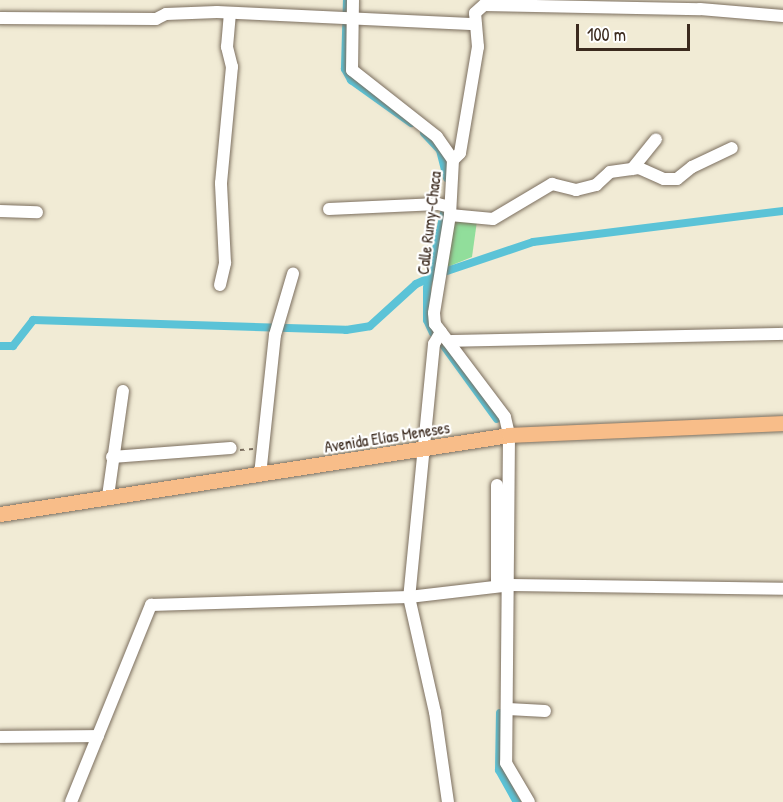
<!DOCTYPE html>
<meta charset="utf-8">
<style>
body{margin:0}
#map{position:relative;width:783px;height:802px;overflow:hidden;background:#f1ebd5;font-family:"Patrick Hand",sans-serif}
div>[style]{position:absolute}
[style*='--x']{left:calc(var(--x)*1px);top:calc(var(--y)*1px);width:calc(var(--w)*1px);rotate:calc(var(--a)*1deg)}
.green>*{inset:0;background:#91de9b}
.canal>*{height:8px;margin:-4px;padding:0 4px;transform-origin:4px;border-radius:4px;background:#5bc3d7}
.path>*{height:1.5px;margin-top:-0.75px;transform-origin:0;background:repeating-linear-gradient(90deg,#7b6e5e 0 4.5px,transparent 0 9px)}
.roads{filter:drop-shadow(0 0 2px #7b6e5e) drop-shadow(0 0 2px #7b6e5e)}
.minor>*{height:12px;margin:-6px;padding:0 6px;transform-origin:6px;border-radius:6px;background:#fff}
.major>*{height:15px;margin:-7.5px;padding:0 7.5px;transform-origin:7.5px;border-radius:7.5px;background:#f8bd89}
span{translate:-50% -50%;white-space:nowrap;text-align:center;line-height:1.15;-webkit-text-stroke:4.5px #fff;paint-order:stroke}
.street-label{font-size:16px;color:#3b2a1e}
.scale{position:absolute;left:576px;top:24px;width:114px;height:27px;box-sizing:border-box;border:3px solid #3b2a1e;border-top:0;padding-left:8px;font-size:18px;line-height:21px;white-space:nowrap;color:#3b2a1e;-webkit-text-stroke:4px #fff;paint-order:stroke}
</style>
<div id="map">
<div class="green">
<i style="clip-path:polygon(453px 219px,477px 221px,472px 257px,445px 268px)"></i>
</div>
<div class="canal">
<i style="--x:347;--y:0;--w:69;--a:91.7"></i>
<i style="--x:345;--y:69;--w:13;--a:61"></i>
<i style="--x:351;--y:80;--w:74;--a:35.6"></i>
<i style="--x:424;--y:133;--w:23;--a:47"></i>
<i style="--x:440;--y:150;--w:29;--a:76"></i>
<i style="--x:444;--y:272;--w:94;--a:-18.6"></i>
<i style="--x:533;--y:242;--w:252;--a:-7.1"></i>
<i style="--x:433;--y:333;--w:14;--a:-115"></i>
<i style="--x:427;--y:320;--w:32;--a:-90"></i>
<i style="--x:427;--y:288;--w:77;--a:-77.2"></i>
<i style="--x:441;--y:342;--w:95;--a:54"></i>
<i style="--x:0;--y:346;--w:13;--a:0"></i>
<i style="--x:13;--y:346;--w:33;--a:-52"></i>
<i style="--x:33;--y:320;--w:313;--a:1.8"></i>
<i style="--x:346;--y:330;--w:24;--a:-9"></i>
<i style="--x:370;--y:326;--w:62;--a:-42.4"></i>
<i style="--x:416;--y:284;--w:20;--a:-24"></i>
<i style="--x:500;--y:713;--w:57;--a:91"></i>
<i style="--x:499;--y:770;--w:37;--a:61"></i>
</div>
<div class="path">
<i style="--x:240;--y:450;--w:13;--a:-4"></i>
</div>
<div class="roads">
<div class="minor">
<i style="--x:353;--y:0;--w:70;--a:90.8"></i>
<i style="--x:352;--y:70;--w:108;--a:38.2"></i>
<i style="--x:437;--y:137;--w:28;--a:55"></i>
<i style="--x:453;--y:160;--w:55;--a:93.1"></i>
<i style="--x:450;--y:215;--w:99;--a:99.3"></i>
<i style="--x:434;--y:313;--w:11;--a:85"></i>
<i style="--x:435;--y:324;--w:116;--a:53"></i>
<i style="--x:505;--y:417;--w:18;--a:77"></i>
<i style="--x:509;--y:435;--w:328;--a:90.5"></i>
<i style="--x:506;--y:763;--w:45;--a:59.5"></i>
<i style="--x:0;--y:18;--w:156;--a:0.4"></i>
<i style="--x:156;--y:19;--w:11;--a:-27"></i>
<i style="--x:166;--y:14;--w:51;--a:-2.2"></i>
<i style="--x:217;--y:12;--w:259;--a:2.7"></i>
<i style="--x:453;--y:160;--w:10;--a:-45"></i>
<i style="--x:460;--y:153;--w:108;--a:-80.4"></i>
<i style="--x:478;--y:47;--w:34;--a:-95"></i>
<i style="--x:475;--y:13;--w:12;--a:-42"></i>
<i style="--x:484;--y:5;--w:216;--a:1.1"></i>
<i style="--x:700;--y:9;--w:83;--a:4.8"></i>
<i style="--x:632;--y:169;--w:38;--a:-51"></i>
<i style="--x:329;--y:209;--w:109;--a:-2.6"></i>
<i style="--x:438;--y:204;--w:12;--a:14"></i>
<i style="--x:0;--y:211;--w:37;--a:2"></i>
<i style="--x:450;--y:215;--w:43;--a:5.3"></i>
<i style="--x:493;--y:219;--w:69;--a:-30.7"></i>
<i style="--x:552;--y:184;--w:25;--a:14"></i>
<i style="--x:576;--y:190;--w:21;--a:-14"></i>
<i style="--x:596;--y:185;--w:19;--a:-43"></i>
<i style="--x:610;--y:172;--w:29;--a:-8"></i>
<i style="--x:639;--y:168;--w:27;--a:24"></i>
<i style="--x:664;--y:179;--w:13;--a:0"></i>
<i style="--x:677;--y:179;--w:19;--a:-39"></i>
<i style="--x:692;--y:167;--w:44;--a:-25.4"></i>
<i style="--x:220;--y:285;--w:23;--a:-77"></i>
<i style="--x:225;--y:263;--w:80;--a:-92.9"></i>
<i style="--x:221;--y:183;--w:117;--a:-84.6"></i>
<i style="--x:232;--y:67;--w:21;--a:-104"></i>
<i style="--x:227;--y:47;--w:33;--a:-85"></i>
<i style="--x:441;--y:332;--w:14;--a:120"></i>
<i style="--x:434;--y:344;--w:254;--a:95.6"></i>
<i style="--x:409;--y:597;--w:118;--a:77.3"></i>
<i style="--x:435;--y:712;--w:91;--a:81.8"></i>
<i style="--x:448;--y:341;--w:335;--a:-1.2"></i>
<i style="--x:112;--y:457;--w:119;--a:-4.3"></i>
<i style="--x:260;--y:475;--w:141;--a:-83.9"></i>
<i style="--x:275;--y:335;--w:64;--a:-73.6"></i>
<i style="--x:108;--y:496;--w:106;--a:-81.9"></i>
<i style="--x:497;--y:586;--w:101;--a:-90"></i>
<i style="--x:508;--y:709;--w:37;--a:3"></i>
<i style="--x:0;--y:737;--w:98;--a:-0.6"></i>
<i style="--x:71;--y:802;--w:213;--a:-67.9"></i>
<i style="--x:151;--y:605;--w:258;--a:-1.8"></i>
<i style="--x:409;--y:597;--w:103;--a:-6.7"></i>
<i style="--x:511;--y:585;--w:272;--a:0.8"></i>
</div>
<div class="major">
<i style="--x:0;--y:514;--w:515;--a:-8.82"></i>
<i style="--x:509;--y:435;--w:274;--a:-2.5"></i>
</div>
</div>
<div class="street-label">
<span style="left:429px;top:223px;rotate:-83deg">Calle Rumy-Chaca</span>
<span style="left:387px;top:437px;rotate:-9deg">Avenida Elías Meneses</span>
</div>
<div class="scale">100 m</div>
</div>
